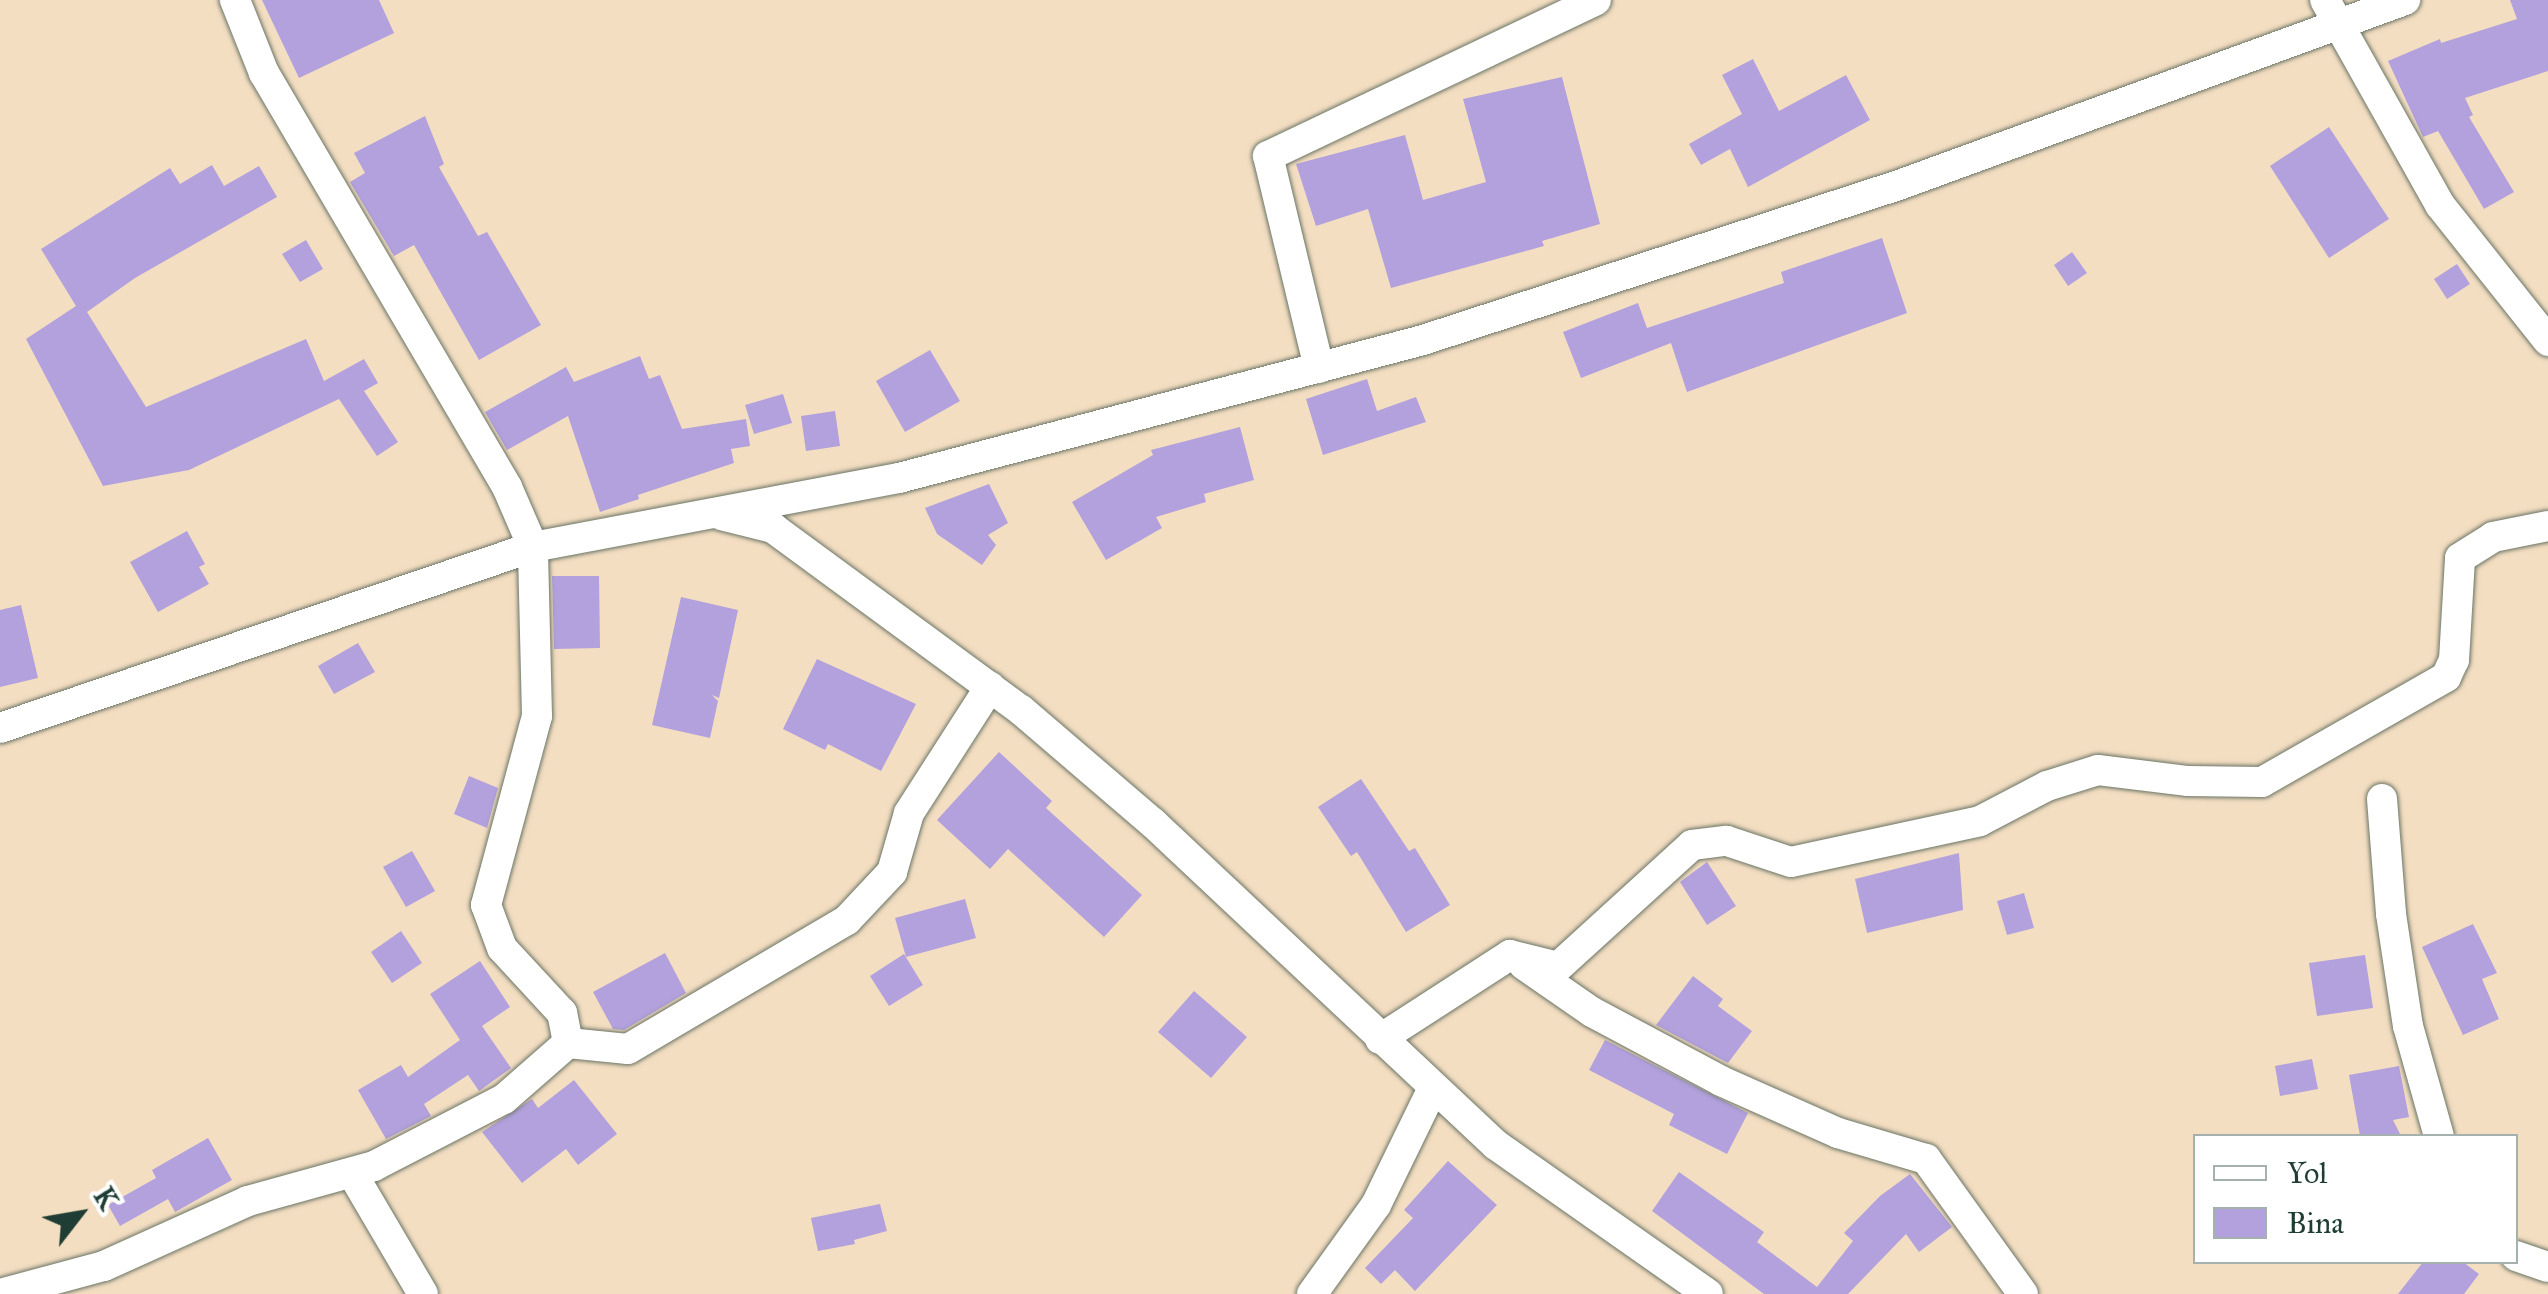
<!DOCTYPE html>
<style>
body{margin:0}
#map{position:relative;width:2548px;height:1294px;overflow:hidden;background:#f4dec2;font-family:"IM FELL Great Primer",serif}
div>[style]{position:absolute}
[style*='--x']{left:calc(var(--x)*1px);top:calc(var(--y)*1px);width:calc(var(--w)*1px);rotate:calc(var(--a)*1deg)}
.building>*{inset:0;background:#b2a1dd}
.roads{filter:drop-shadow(0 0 2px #6a7566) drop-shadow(0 0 2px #6a7566)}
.minor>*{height:30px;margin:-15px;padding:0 15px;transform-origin:15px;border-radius:15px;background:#fff}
span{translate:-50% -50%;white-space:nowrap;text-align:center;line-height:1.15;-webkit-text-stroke:10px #fff;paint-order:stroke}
.legend{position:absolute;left:2193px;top:1134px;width:325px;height:130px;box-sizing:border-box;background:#fff;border:2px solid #a5b1ae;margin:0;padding:12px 18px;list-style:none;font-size:30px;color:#1f3d34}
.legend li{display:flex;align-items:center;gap:20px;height:50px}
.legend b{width:50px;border:2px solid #a5b1ae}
.north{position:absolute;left:30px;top:1164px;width:100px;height:100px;-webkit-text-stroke:8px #fff;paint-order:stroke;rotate:59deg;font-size:28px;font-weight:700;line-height:40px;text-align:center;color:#1f3d34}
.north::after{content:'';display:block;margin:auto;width:35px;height:45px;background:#1f3d34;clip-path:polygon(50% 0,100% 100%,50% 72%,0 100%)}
</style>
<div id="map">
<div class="building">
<i style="clip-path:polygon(262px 0,379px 0,394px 33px,299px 78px)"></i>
<i style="clip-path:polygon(2510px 0,2548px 0,2548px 71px,2465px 98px,2473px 115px,2469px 117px,2514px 192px,2484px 209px,2438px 131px,2423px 137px,2388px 61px,2440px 39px,2441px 43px,2517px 19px)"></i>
<i style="clip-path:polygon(1753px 59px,1779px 111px,1846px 75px,1870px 120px,1748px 187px,1730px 149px,1701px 165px,1689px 144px,1742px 114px,1722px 75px)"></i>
<i style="clip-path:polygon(1562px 77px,1600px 224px,1542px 241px,1544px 246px,1391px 288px,1368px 209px,1316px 226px,1296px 164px,1405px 135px,1423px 200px,1486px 182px,1463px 99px)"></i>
<i style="clip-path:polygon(425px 116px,444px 164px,439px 167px,478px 236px,487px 232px,541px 325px,479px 360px,414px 245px,394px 256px,350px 182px,365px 173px,354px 153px)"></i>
<i style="clip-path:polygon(2329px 127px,2389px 219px,2329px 258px,2270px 166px)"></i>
<i style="clip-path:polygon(212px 165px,224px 186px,259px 166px,277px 197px,135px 278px,87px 312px,146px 407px,306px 339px,324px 381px,364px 359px,378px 383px,364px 391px,398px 442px,377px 456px,339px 399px,189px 470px,103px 486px,26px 339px,76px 306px,41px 249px,170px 168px,180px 184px)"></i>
<i style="clip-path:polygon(1882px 238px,1907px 313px,1687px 392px,1671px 343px,1581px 378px,1563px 332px,1638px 303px,1647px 328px,1784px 283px,1781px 272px)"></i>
<i style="clip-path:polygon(306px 240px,323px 269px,300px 282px,282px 254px)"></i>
<i style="clip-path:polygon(2072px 252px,2087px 273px,2068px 286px,2054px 265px)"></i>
<i style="clip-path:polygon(2457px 264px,2470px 284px,2447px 299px,2434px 279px)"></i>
<i style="clip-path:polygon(930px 350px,960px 401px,905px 432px,876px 381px)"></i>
<i style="clip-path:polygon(640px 356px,649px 379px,660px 375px,682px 429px,746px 419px,750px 446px,731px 449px,734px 463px,638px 495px,639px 499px,600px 512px,568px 416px,507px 450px,485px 412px,566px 367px,574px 382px)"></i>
<i style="clip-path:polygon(1367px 379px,1377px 411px,1416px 397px,1426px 422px,1323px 455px,1306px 399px)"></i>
<i style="clip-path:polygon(783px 394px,792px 423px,754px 434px,745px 405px)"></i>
<i style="clip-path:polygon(835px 411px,840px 446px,806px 451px,801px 416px)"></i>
<i style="clip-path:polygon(1240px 427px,1254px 480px,1204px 494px,1206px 502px,1156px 517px,1162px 528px,1106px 560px,1072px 502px,1153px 455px,1151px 450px)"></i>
<i style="clip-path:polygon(989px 484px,1008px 523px,988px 535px,996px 545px,982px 565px,937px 534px,925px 508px)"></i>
<i style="clip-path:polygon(187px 531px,205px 564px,199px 567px,209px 584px,158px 612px,130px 562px)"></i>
<i style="clip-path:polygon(552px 576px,599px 576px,600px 648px,554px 649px)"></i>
<i style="clip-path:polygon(681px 597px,738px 610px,719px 698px,712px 695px,718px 701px,710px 738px,652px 725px)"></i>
<i style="clip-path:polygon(21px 605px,38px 678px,0 687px,0 610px)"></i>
<i style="clip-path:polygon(358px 643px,375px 672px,334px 694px,318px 666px)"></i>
<i style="clip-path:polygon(817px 659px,916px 704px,881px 771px,828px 744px,825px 750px,783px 729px)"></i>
<i style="clip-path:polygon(999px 752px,1052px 801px,1046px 808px,1142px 895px,1104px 937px,1008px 849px,990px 869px,937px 820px)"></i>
<i style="clip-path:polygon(469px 776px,498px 788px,487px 828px,454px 814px)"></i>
<i style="clip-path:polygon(1361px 779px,1409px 851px,1415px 848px,1450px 905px,1406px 932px,1357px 852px,1351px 856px,1318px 807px)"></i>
<i style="clip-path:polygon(412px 851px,435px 891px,406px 907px,383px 867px)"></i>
<i style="clip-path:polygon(1959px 853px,1963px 910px,1867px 933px,1855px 879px)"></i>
<i style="clip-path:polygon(1707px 862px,1736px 906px,1707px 925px,1680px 882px)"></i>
<i style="clip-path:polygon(2024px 893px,2034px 928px,2007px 935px,1997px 901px)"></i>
<i style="clip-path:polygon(965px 899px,976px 938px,906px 957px,895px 918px)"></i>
<i style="clip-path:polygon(2473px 924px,2497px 973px,2482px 979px,2499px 1019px,2463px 1035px,2422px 947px)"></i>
<i style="clip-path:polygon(401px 931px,422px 963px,392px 983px,371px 952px)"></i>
<i style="clip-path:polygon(665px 953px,686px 993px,624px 1030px,613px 1029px,593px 992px)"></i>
<i style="clip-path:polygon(904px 954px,923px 985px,889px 1006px,870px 976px)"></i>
<i style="clip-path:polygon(2365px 955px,2373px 1008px,2317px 1016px,2309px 963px)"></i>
<i style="clip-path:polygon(480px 961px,510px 1007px,482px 1026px,511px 1068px,479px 1091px,468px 1075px,424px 1104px,431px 1116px,386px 1139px,358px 1090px,401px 1065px,408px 1077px,460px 1040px,430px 994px)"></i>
<i style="clip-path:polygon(1693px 976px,1723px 999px,1718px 1006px,1752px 1031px,1728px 1063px,1656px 1025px)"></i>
<i style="clip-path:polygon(1194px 991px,1247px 1037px,1211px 1078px,1158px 1032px)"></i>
<i style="clip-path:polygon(1605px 1040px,1748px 1113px,1727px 1154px,1669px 1125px,1674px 1114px,1589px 1070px)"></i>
<i style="clip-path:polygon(2312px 1059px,2318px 1089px,2280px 1096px,2275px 1066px)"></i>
<i style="clip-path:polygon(2399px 1066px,2409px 1117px,2393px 1120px,2401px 1136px,2360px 1136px,2349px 1075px)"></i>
<i style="clip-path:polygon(574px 1080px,617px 1134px,578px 1165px,566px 1149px,522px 1183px,482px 1132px,532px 1099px,538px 1108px)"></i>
<i style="clip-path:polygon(208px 1138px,232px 1180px,175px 1212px,168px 1199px,120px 1226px,108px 1205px,156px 1178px,152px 1170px)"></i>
<i style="clip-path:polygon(1448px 1161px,1497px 1205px,1415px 1291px,1395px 1270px,1381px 1284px,1365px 1268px,1413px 1218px,1404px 1210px)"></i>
<i style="clip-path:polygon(1679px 1172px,1764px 1232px,1757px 1242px,1817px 1287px,1853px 1241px,1844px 1233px,1880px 1196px,1910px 1174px,1952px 1227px,1919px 1252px,1906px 1234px,1848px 1294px,1764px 1294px,1652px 1211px)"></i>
<i style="clip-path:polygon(880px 1204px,887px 1231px,854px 1240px,855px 1244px,818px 1251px,811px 1218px)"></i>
<i style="clip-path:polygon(2423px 1262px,2463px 1262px,2479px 1274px,2464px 1294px,2398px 1294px)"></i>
</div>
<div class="roads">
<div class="minor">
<i style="--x:2325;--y:0;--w:235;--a:60.7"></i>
<i style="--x:2440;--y:205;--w:174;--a:51.5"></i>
<i style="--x:1319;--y:368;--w:218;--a:-103.5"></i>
<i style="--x:1268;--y:156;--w:363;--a:-25.4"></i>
<i style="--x:721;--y:515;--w:54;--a:14"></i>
<i style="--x:773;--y:528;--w:308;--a:36.3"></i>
<i style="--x:1021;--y:710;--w:174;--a:40.6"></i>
<i style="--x:1153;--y:823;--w:470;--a:43.2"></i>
<i style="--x:1496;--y:1145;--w:259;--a:35.1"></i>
<i style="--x:0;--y:728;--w:563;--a:-18.76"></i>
<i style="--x:533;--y:547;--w:372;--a:-10.7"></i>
<i style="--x:899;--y:478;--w:542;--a:-14.75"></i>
<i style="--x:1423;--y:340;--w:501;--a:-18.04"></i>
<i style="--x:1899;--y:185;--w:539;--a:-20.08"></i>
<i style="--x:2382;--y:799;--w:115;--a:85.5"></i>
<i style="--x:2391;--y:914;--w:113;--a:81.4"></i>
<i style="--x:2408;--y:1026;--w:114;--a:74.3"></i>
<i style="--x:1524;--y:965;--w:83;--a:34.7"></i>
<i style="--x:1592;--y:1012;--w:146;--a:28.1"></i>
<i style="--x:1721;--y:1081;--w:128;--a:24"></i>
<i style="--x:1838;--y:1133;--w:92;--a:16.5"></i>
<i style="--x:1926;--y:1159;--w:166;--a:54.3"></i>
<i style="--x:1380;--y:1039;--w:155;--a:-32.9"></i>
<i style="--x:1510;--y:955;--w:49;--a:14"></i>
<i style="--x:1558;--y:967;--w:181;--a:-42.3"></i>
<i style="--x:1692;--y:845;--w:35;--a:-7"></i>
<i style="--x:1727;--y:841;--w:67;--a:18.2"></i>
<i style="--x:1791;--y:862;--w:193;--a:-12.2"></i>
<i style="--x:1980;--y:821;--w:76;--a:-27.6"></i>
<i style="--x:2047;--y:786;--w:53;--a:-17.4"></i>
<i style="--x:2098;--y:770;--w:91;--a:7"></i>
<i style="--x:2188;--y:781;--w:74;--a:0.8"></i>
<i style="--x:2262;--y:782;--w:212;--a:-29.7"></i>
<i style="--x:2446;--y:677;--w:19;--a:-65"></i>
<i style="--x:2454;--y:660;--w:102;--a:-86.6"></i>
<i style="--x:2460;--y:558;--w:39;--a:-32"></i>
<i style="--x:2493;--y:537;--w:56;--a:-11.3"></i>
<i style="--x:568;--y:1043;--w:60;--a:5.7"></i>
<i style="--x:628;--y:1049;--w:254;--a:-30.5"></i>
<i style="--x:847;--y:920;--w:66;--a:-46.8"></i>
<i style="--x:892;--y:872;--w:61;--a:-73.9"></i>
<i style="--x:909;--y:813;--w:150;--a:-57.3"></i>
<i style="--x:352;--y:1173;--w:140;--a:59.6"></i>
<i style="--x:2516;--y:1256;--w:34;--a:19"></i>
<i style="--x:0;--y:1294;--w:108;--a:-15.1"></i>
<i style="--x:104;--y:1266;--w:158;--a:-24.3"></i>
<i style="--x:248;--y:1201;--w:131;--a:-15.5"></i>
<i style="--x:374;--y:1166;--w:146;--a:-27.3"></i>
<i style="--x:504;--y:1099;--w:85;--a:-41.2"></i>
<i style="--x:568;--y:1043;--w:31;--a:-101"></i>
<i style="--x:562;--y:1013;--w:88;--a:-132.7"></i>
<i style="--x:502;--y:948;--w:46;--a:-110.4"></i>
<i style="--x:486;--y:905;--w:196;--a:-74.9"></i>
<i style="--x:537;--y:716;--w:169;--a:-91.4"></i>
<i style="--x:533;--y:547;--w:65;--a:-113.4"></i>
<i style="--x:507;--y:487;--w:480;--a:-120.4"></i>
<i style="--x:264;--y:73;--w:79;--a:-111.7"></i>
<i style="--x:1312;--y:1294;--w:110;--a:-54.3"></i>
<i style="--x:1376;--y:1205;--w:130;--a:-64"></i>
</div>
</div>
<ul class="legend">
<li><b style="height:12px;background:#fff"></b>Yol</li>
<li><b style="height:28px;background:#b2a1dd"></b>Bina</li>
</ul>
<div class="north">K</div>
</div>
